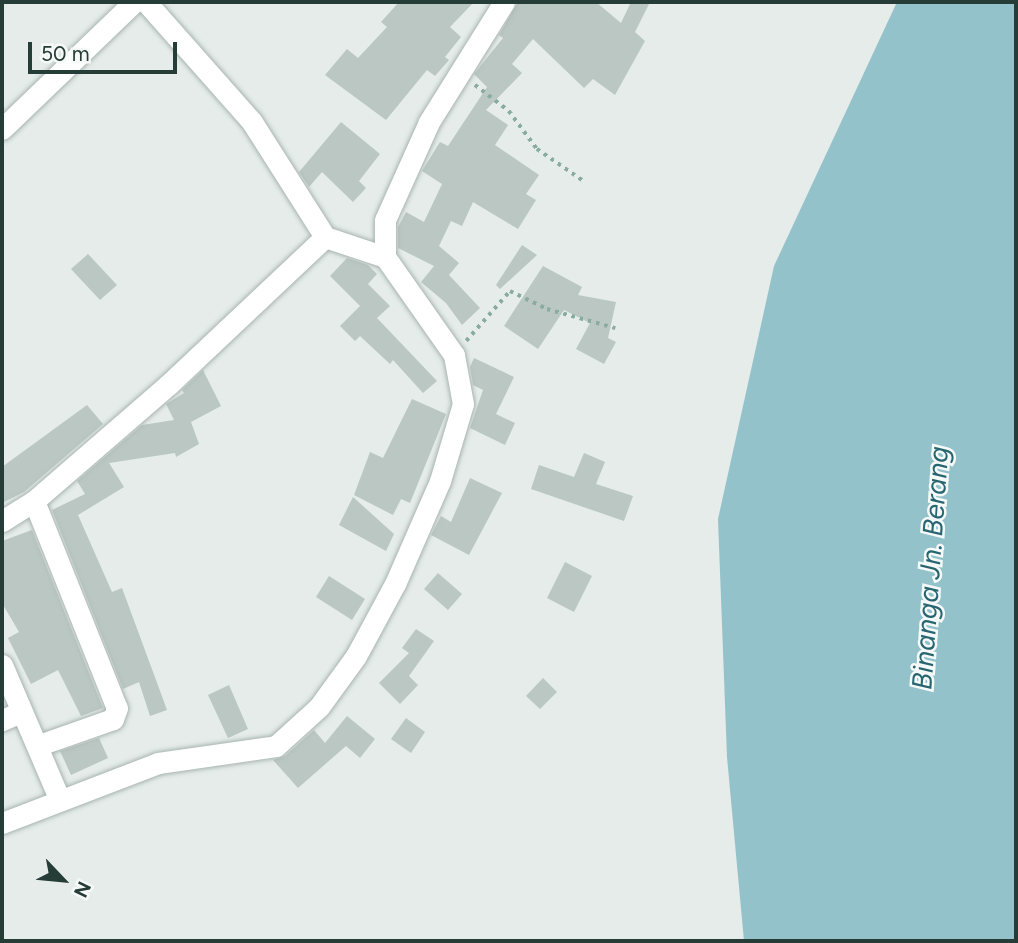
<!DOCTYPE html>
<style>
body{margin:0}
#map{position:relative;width:1018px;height:943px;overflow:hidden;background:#e5ece9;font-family:Figtree,sans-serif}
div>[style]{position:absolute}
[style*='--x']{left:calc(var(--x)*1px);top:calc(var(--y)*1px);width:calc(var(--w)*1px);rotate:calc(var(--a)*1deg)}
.water>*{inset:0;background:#94c2ca}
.building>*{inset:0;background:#bac7c2}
.path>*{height:3.5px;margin-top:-1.75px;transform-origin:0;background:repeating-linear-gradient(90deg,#89aca1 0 3.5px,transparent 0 8.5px)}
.roads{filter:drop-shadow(0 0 2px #a8b4b0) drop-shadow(0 0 2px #a8b4b0)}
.minor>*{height:21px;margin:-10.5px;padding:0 10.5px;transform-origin:10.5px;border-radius:10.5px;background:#fff}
span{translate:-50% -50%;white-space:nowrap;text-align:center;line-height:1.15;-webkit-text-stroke:5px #f5f9f7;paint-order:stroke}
.water-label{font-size:28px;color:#276571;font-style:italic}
.frame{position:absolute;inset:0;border:4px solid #263c36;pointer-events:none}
.north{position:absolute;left:28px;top:845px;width:70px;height:70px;-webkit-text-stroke:5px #f5f9f7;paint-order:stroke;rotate:116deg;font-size:19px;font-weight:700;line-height:28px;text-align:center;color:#263c36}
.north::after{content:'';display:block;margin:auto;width:24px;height:32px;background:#263c36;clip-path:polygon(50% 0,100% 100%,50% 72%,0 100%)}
.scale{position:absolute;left:28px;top:42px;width:149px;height:32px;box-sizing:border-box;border:4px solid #263c36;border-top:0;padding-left:9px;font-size:21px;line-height:24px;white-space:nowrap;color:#263c36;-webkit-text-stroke:5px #f5f9f7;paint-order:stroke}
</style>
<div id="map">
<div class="water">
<i style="clip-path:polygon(897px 2px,1016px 2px,1016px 941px,744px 941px,727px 757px,718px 519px,774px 266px)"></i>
</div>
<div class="building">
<i style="clip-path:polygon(399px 2px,474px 2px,450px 27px,461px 37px,445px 57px,449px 60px,435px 76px,427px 70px,386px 120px,325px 75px,347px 49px,358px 58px,387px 27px,381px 22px)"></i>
<i style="clip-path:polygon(596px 2px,621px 23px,631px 2px,650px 2px,635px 32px,645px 41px,615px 95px,593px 79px,584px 88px,533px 39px,512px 64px,522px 73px,486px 110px,508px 125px,495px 145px,539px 175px,526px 194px,536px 200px,518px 229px,473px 202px,462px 226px,451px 221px,439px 246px,459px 263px,449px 275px,480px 308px,462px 325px,446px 303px,421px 282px,434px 266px,398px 248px,398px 227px,406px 212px,424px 222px,442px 184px,422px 171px,440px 142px,448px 146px,487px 87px,474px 74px,503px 38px,499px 35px,518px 2px)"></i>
<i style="clip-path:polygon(341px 122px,380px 154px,359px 181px,366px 188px,353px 202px,322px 172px,309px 187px,299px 172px)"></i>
<i style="clip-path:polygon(522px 245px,537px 255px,500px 289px,496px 285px)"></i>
<i style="clip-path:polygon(88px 254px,117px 285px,100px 300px,71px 269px)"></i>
<i style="clip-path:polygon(347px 258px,368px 265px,377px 274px,368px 284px,390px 306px,377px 318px,437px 381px,423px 393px,393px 360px,390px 364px,360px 336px,355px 341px,340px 326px,360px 306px,330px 276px)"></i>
<i style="clip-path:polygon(543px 266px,582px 287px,578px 295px,616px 302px,608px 338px,616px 342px,604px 364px,576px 349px,590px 323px,564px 310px,538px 349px,504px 326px)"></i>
<i style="clip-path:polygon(474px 358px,514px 377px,496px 414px,515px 423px,505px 445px,470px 428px,483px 390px,473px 385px,470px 367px)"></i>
<i style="clip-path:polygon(203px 370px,221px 406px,191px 422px,199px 444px,176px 457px,175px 453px,109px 463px,124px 487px,78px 515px,112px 592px,122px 588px,156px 680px,167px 710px,150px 716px,139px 682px,123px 689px,52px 510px,85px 494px,77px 481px,142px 425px,174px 420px,166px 404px,184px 393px,182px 390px)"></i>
<i style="clip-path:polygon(412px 399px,446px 414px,410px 503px,401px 499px,393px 515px,354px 495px,370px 452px,383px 458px)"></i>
<i style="clip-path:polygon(87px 405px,103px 424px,24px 492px,2px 503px,2px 467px)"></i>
<i style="clip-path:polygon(584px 453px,605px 462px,596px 484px,633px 496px,624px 521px,531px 489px,539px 465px,574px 477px)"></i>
<i style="clip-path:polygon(470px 478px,502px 493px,469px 555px,431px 535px,441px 516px,451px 522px)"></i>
<i style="clip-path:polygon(353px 497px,394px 534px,386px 551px,339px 525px)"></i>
<i style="clip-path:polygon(32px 530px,103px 708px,81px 716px,58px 670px,31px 684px,8px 638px,19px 632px,2px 603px,2px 541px)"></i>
<i style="clip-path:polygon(565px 562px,592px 576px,574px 612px,547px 598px)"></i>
<i style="clip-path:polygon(438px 573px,462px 594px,448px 610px,424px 589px)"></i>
<i style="clip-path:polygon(329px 576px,365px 599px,352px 620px,316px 597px)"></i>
<i style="clip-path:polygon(416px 629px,434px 641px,409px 676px,418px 685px,400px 704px,379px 683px,409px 653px,402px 648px)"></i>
<i style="clip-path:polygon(543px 678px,557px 692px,540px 709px,526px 696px)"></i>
<i style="clip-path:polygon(229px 685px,248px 729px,228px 738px,208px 695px)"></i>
<i style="clip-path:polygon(347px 716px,375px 739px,360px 758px,346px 746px,298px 788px,273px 760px,285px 756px,314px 730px,325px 743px)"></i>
<i style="clip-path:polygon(406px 718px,425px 732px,411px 753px,391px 739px)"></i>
<i style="clip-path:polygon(99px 738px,108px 758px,71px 775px,60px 751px)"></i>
</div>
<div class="path">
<i style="--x:475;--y:85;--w:43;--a:37.4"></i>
<i style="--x:509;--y:111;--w:47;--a:53.6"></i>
<i style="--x:537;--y:149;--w:55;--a:34.6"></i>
<i style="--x:466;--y:341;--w:67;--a:-48.7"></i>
<i style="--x:510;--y:291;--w:41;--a:25.9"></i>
<i style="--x:547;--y:309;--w:71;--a:15.6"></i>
</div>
<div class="roads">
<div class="minor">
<i style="--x:146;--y:2;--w:160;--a:48.5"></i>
<i style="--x:252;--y:122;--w:136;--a:57.6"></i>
<i style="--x:2;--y:129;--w:183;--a:-43.9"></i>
<i style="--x:34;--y:501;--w:223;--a:68.2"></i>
<i style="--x:117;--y:708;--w:12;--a:110"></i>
<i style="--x:113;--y:719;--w:78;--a:160.6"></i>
<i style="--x:2;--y:521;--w:38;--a:-32"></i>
<i style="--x:34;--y:501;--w:177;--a:-40.9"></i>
<i style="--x:168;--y:385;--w:216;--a:-43.3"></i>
<i style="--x:325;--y:237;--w:63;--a:18.4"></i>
<i style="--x:2;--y:665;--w:147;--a:66.8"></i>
<i style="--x:2;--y:720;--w:21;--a:-23"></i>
<i style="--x:2;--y:823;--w:167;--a:-21"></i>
<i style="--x:158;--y:763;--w:119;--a:-8.2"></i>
<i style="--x:276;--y:746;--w:58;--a:-42.2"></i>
<i style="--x:319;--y:707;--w:63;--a:-54"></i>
<i style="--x:356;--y:656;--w:82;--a:-61.6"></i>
<i style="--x:395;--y:584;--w:112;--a:-66.4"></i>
<i style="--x:440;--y:481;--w:80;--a:-73.4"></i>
<i style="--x:463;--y:404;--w:50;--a:-100.4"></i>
<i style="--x:454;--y:355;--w:120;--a:-125.1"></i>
<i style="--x:385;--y:257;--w:37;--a:-90"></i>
<i style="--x:385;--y:220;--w:107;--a:-65.8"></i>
<i style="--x:429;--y:122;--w:142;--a:-58"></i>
</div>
</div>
<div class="water-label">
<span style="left:930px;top:568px;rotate:-86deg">Binanga Jn. Berang</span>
</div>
<div class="frame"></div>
<div class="north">N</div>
<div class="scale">50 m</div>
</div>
